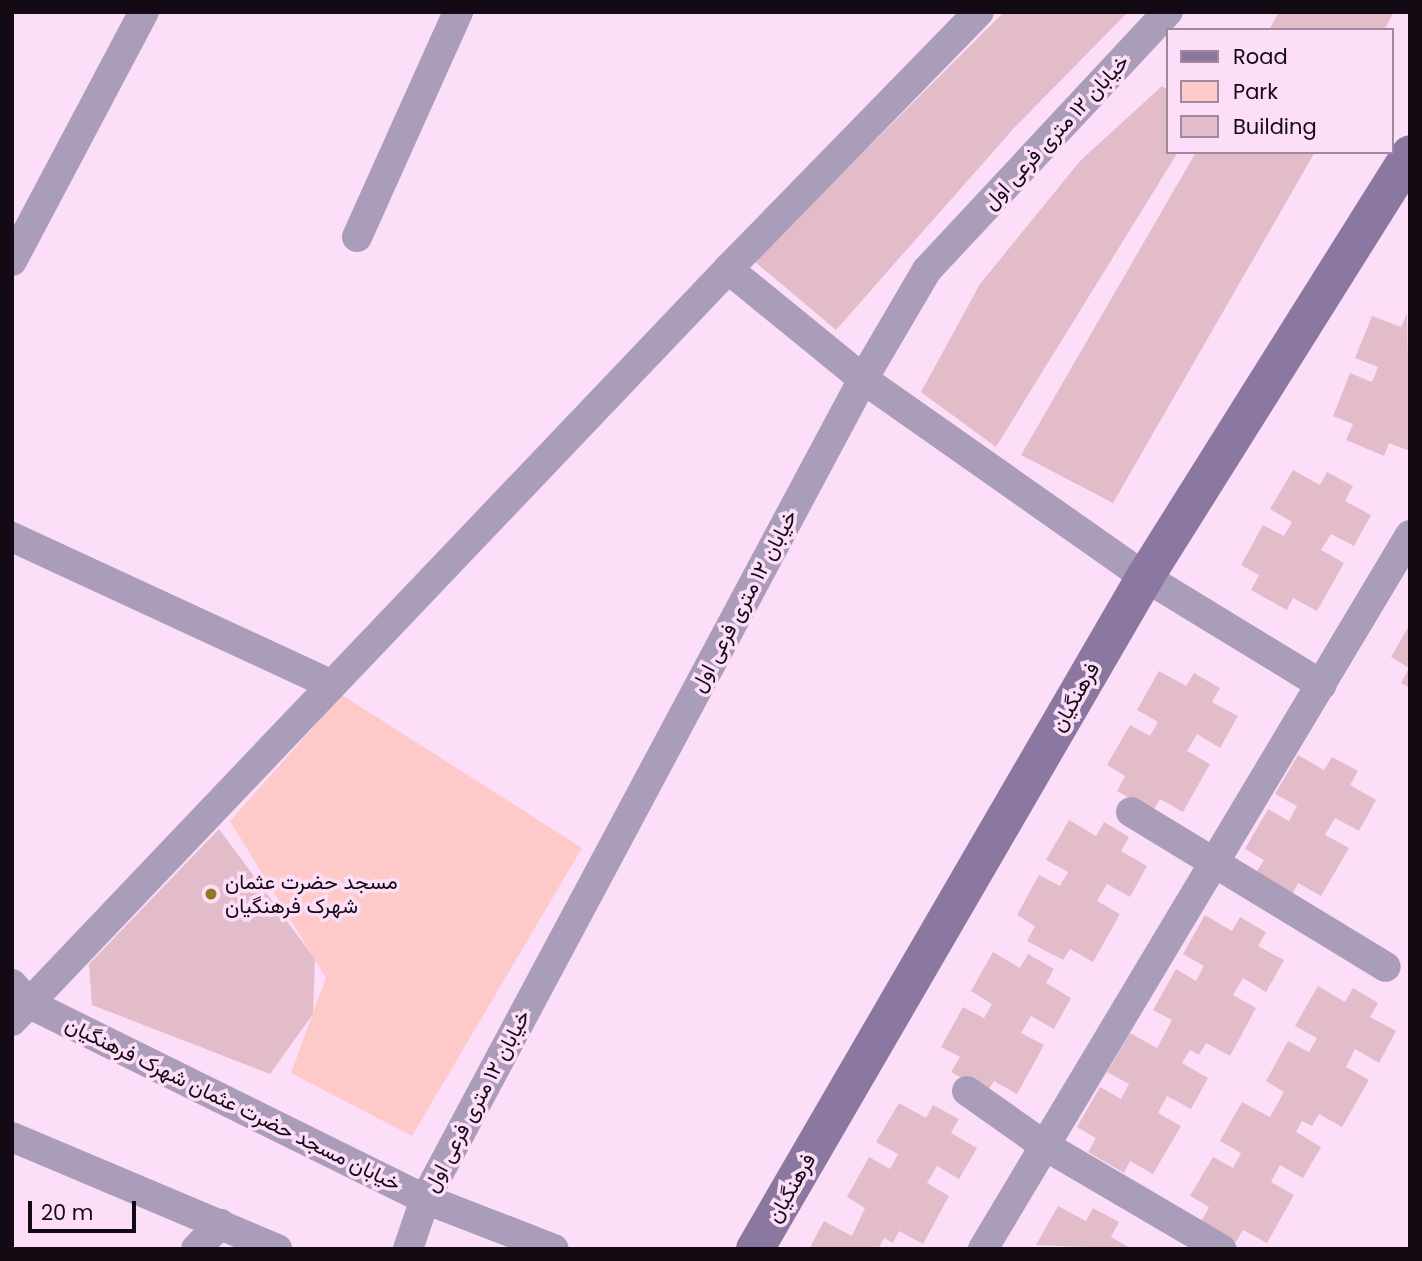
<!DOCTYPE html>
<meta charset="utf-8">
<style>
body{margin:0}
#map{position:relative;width:1422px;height:1261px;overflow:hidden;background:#fddef9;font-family:Poppins,Vazirmatn,sans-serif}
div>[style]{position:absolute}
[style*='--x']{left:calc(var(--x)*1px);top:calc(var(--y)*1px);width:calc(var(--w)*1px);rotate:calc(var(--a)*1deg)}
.green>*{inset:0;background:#fdc9c9}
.building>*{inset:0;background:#e3bcca}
.street>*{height:30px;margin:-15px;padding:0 15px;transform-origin:15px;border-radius:15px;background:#a99db9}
.secondary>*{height:38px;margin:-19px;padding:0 19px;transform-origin:19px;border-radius:19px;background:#8a78a1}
.dots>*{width:19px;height:19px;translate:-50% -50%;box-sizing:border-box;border:4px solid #fddef9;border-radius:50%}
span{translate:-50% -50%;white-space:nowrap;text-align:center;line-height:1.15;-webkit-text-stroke:7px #fddef9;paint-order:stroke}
.street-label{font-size:21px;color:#140a13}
.poi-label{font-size:21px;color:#140a13}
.left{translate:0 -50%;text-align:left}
.frame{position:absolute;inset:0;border:14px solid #140a13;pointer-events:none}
.legend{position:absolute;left:1166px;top:28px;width:228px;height:126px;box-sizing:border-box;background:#fddef9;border:2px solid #a0899d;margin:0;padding:9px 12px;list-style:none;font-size:21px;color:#140a13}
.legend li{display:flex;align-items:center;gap:14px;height:35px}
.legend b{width:35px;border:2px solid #a0899d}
.scale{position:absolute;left:28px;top:1201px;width:108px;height:32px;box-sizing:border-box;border:4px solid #140a13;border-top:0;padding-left:9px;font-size:21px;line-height:24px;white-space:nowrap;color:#140a13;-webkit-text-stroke:5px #fddef9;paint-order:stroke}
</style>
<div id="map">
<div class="green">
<i style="clip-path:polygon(342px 695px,582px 848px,412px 1136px,291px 1073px,326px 978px,230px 821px)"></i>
</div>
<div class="building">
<i style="clip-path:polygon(1004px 12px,1128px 12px,1014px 128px,836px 330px,754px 261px)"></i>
<i style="clip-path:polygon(1279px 12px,1394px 12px,1384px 30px,1269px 30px)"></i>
<i style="clip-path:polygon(1162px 86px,1168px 90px,1168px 152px,1178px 152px,996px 447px,921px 392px,980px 284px,1080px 161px)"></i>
<i style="clip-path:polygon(1196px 152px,1315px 152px,1113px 503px,1021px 455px)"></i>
<i style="clip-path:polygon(1407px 313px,1410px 451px,1389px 443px,1384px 456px,1346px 440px,1353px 424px,1333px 416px,1350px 373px,1372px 382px,1378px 367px,1355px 358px,1372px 316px,1401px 327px)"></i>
<i style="clip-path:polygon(1293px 470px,1320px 485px,1327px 472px,1353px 486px,1345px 501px,1371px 515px,1354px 546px,1331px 534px,1321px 550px,1344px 563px,1317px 611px,1293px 598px,1287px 610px,1251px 590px,1259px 575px,1241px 565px,1263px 525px,1284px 536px,1292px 522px,1270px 509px)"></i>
<i style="clip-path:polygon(1410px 624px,1410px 688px,1401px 683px,1409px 668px,1391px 657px)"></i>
<i style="clip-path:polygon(1159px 671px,1186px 686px,1194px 673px,1220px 688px,1212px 702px,1238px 716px,1220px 748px,1197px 734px,1187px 751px,1210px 764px,1183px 812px,1160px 799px,1153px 811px,1117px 791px,1125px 776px,1107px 765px,1130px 725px,1150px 736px,1158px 722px,1137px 710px)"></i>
<i style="clip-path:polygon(1298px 755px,1324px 770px,1332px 757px,1358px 771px,1350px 785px,1376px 800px,1359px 831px,1335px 818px,1325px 835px,1349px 848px,1321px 896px,1298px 883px,1292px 895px,1255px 874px,1264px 860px,1245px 849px,1268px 809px,1289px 821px,1297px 806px,1275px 794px)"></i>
<i style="clip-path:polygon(1069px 820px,1096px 836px,1104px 822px,1129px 837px,1121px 851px,1147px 866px,1130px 897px,1107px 884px,1097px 901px,1120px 914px,1093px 962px,1070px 949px,1063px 960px,1027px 941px,1035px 926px,1017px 915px,1039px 875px,1060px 886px,1068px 872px,1046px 860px)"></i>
<i style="clip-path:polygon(219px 829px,315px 959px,313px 1014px,270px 1074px,92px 1005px,89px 964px)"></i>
<i style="clip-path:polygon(1205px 915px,1232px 931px,1240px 917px,1266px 932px,1258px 946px,1284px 960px,1266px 992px,1243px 978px,1233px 995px,1256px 1008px,1230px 1056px,1206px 1043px,1199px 1055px,1190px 1050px,1182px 1063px,1208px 1078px,1191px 1109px,1167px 1096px,1158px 1113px,1181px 1126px,1153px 1174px,1130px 1161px,1124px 1173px,1088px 1152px,1096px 1138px,1077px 1127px,1100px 1087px,1121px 1099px,1129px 1084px,1107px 1072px,1130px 1033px,1157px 1048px,1164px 1035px,1172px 1020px,1153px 1010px,1176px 969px,1196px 981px,1204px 966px,1183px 954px)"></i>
<i style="clip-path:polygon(993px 952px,1020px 968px,1028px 954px,1054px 969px,1046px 983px,1071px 998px,1054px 1029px,1031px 1016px,1021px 1033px,1044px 1045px,1017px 1094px,994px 1081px,987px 1092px,951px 1072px,960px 1057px,941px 1047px,963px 1007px,984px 1018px,992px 1004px,971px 991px)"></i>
<i style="clip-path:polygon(1318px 986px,1345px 1002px,1353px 988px,1378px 1003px,1370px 1017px,1396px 1031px,1379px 1063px,1355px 1049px,1346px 1067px,1369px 1080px,1342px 1127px,1319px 1114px,1312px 1126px,1302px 1121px,1296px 1132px,1321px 1147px,1303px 1178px,1280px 1165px,1271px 1182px,1294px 1195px,1267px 1243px,1243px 1230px,1236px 1242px,1201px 1222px,1209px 1207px,1190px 1196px,1213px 1157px,1233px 1168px,1241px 1153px,1220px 1141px,1242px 1102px,1270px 1117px,1284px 1092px,1266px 1081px,1288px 1041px,1309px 1052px,1317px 1038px,1295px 1026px)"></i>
<i style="clip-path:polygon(899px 1103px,926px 1118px,933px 1105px,959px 1119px,951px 1133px,977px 1148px,959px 1179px,937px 1166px,927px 1183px,949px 1196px,923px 1244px,899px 1231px,893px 1243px,884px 1238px,878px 1249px,809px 1249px,824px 1221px,852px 1236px,865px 1208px,847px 1197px,869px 1157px,890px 1169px,898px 1154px,876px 1142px)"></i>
<i style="clip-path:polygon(1058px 1206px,1086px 1221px,1093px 1208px,1119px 1222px,1111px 1237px,1132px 1249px,1036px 1245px)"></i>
</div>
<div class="street">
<i style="--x:357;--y:237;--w:247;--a:-65.8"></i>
<i style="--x:12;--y:261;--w:282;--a:-62.1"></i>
<i style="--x:728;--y:269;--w:174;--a:39.2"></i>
<i style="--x:863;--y:379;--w:345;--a:35.1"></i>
<i style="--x:1145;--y:577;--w:207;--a:31.4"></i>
<i style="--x:12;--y:537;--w:350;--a:24.8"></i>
<i style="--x:1131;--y:812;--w:298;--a:31.3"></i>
<i style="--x:12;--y:984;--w:27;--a:48"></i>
<i style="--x:30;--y:1004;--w:441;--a:26.3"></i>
<i style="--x:425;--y:1199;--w:138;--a:21.2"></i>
<i style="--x:12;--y:1021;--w:1038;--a:-46.4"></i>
<i style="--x:728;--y:269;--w:359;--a:-45.7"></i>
<i style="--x:967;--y:1091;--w:92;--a:35.2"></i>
<i style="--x:1042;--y:1144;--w:208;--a:30.4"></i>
<i style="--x:12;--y:1137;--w:288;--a:22.9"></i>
<i style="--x:196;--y:1249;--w:35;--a:-46"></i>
<i style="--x:408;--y:1249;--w:53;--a:-71.2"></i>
<i style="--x:425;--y:1199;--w:930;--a:-61.89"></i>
<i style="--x:863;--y:379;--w:126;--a:-59.6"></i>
<i style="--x:927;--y:270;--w:353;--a:-47"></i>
<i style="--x:983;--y:1249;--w:832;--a:-59.12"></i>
</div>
<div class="secondary">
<i style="--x:755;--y:1249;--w:777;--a:-59.87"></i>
<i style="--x:1145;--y:577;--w:499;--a:-57.9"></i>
</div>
<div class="dots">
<i style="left:211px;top:894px;background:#92791f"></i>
</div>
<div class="street-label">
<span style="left:1056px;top:132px;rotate:-47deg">خیابان ۱۲ متری فرعی اول</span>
<span style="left:744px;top:601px;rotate:-62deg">خیابان ۱۲ متری فرعی اول</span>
<span style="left:1075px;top:697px;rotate:-60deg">فرهنگیان</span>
<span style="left:477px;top:1101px;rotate:-62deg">خیابان ۱۲ متری فرعی اول</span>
<span style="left:233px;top:1104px;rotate:26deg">خیابان مسجد حضرت عثمان شهرک فرهنگیان</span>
<span style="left:791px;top:1188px;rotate:-60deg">فرهنگیان</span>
</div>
<div class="poi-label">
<span class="left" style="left:225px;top:894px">مسجد حضرت عثمان<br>شهرک فرهنگیان</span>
</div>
<div class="frame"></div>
<ul class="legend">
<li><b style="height:9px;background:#8a78a1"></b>Road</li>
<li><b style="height:19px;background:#fdc9c9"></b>Park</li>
<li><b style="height:19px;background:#e3bcca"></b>Building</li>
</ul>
<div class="scale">20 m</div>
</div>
